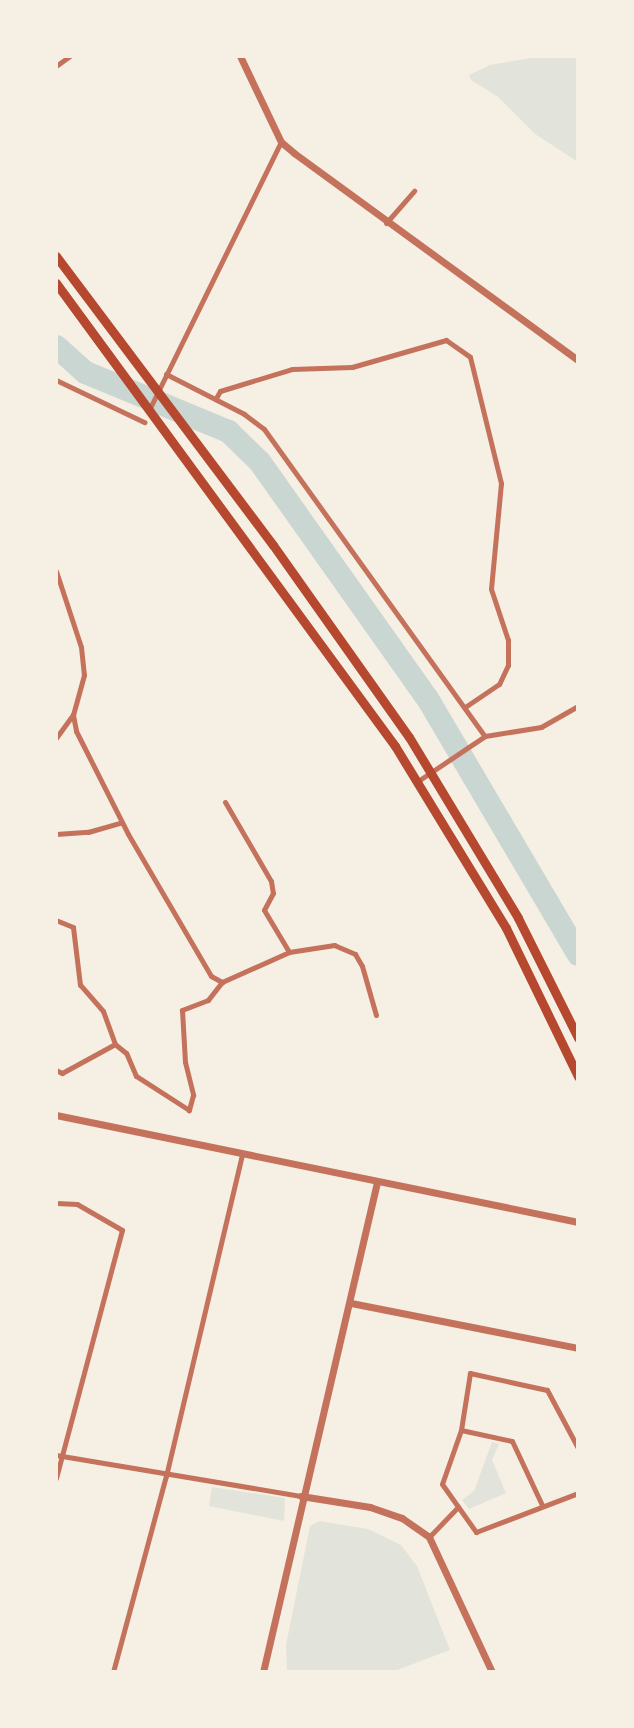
<!DOCTYPE html>
<style>
body{margin:0}
#map{position:relative;width:634px;height:1728px;overflow:hidden;background:#f6efe4;font-family:"Nunito Sans",sans-serif}
div>[style]{position:absolute}
[style*='--x']{left:calc(var(--x)*1px);top:calc(var(--y)*1px);width:calc(var(--w)*1px);rotate:calc(var(--a)*1deg)}
.green>*{inset:0;background:#e2e4dc}
.river>*{height:23px;margin:-11.5px;padding:0 11.5px;transform-origin:11.5px;border-radius:11.5px;background:#c9d6d2}
.minor>*{height:5px;margin:-2.5px;padding:0 2.5px;transform-origin:2.5px;border-radius:2.5px;background:#c5725c}
.tertiary>*{height:7px;margin:-3.5px;padding:0 3.5px;transform-origin:3.5px;border-radius:3.5px;background:#c5725c}
.primary>*{height:9px;margin:-4.5px;padding:0 4.5px;transform-origin:4.5px;border-radius:4.5px;background:#b5482f}
span{translate:-50% -50%;white-space:nowrap;text-align:center;line-height:1.15;-webkit-text-stroke:7px #f6efe4;paint-order:stroke}
.frame{position:absolute;inset:0;border:58px solid #f6efe4;pointer-events:none}
</style>
<div id="map">
<div class="green">
<i style="clip-path:polygon(542px 56px,578px 56px,578px 162px,535px 134px,498px 97px,471px 80px,469px 75px,490px 65px)"></i>
<i style="clip-path:polygon(492px 1442px,499px 1444px,492px 1460px,506px 1493px,469px 1509px,462px 1500px,474px 1491px)"></i>
<i style="clip-path:polygon(212px 1487px,285px 1498px,284px 1521px,209px 1506px)"></i>
<i style="clip-path:polygon(319px 1521px,368px 1529px,401px 1545px,417px 1566px,450px 1650px,392px 1672px,287px 1672px,286px 1645px,310px 1526px)"></i>
</div>
<div class="river">
<i style="--x:56;--y:346;--w:39;--a:42"></i>
<i style="--x:85;--y:372;--w:155;--a:22.4"></i>
<i style="--x:228;--y:431;--w:43;--a:44.1"></i>
<i style="--x:259;--y:461;--w:291;--a:54.7"></i>
<i style="--x:427;--y:698;--w:297;--a:59.5"></i>
</div>
<div class="minor">
<i style="--x:56;--y:66;--w:17;--a:-36"></i>
<i style="--x:386;--y:223;--w:43;--a:-48.8"></i>
<i style="--x:166;--y:374;--w:88;--a:27.1"></i>
<i style="--x:244;--y:414;--w:25;--a:37"></i>
<i style="--x:264;--y:429;--w:378;--a:54.3"></i>
<i style="--x:56;--y:380;--w:98;--a:25.5"></i>
<i style="--x:216;--y:398;--w:8;--a:-60"></i>
<i style="--x:220;--y:391;--w:75;--a:-17"></i>
<i style="--x:292;--y:369;--w:60;--a:-1.9"></i>
<i style="--x:352;--y:367;--w:98;--a:-16"></i>
<i style="--x:446;--y:340;--w:29;--a:35"></i>
<i style="--x:470;--y:357;--w:130;--a:76.2"></i>
<i style="--x:501;--y:483;--w:106;--a:95.4"></i>
<i style="--x:491;--y:589;--w:54;--a:71.6"></i>
<i style="--x:508;--y:640;--w:25;--a:90"></i>
<i style="--x:508;--y:665;--w:21;--a:115"></i>
<i style="--x:499;--y:684;--w:41;--a:145.9"></i>
<i style="--x:149;--y:410;--w:299;--a:-63.8"></i>
<i style="--x:56;--y:571;--w:80;--a:71.8"></i>
<i style="--x:81;--y:647;--w:28;--a:84"></i>
<i style="--x:84;--y:675;--w:41;--a:105.4"></i>
<i style="--x:73;--y:715;--w:16;--a:79"></i>
<i style="--x:76;--y:731;--w:115;--a:63.2"></i>
<i style="--x:128;--y:834;--w:164;--a:59.7"></i>
<i style="--x:211;--y:976;--w:13;--a:29"></i>
<i style="--x:222;--y:982;--w:23;--a:128"></i>
<i style="--x:208;--y:1000;--w:28;--a:159"></i>
<i style="--x:182;--y:1010;--w:52;--a:86.7"></i>
<i style="--x:185;--y:1062;--w:34;--a:76"></i>
<i style="--x:193;--y:1095;--w:16;--a:105"></i>
<i style="--x:189;--y:1110;--w:63;--a:-147.3"></i>
<i style="--x:136;--y:1076;--w:25;--a:-113"></i>
<i style="--x:126;--y:1053;--w:14;--a:-141"></i>
<i style="--x:115;--y:1044;--w:35;--a:-110"></i>
<i style="--x:103;--y:1011;--w:35;--a:-131"></i>
<i style="--x:80;--y:985;--w:58;--a:-96.9"></i>
<i style="--x:73;--y:927;--w:18;--a:-158"></i>
<i style="--x:56;--y:738;--w:29;--a:-54"></i>
<i style="--x:418;--y:781;--w:81;--a:-33.9"></i>
<i style="--x:485;--y:736;--w:57;--a:-9.1"></i>
<i style="--x:541;--y:727;--w:43;--a:-29.6"></i>
<i style="--x:225;--y:802;--w:91;--a:59.8"></i>
<i style="--x:271;--y:881;--w:12;--a:81"></i>
<i style="--x:273;--y:893;--w:19;--a:118"></i>
<i style="--x:264;--y:910;--w:49;--a:59.2"></i>
<i style="--x:56;--y:834;--w:32;--a:-4"></i>
<i style="--x:88;--y:832;--w:35;--a:-16"></i>
<i style="--x:222;--y:982;--w:73;--a:-24.1"></i>
<i style="--x:289;--y:952;--w:46;--a:-8.8"></i>
<i style="--x:334;--y:945;--w:23;--a:23"></i>
<i style="--x:355;--y:954;--w:14;--a:60"></i>
<i style="--x:362;--y:966;--w:51;--a:74.1"></i>
<i style="--x:56;--y:1070;--w:7;--a:27"></i>
<i style="--x:62;--y:1073;--w:60;--a:-28.7"></i>
<i style="--x:56;--y:1203;--w:21;--a:3"></i>
<i style="--x:77;--y:1204;--w:52;--a:30"></i>
<i style="--x:122;--y:1230;--w:257;--a:104.9"></i>
<i style="--x:461;--y:1430;--w:52;--a:12.2"></i>
<i style="--x:512;--y:1441;--w:71;--a:64.9"></i>
<i style="--x:578;--y:1448;--w:66;--a:-118.1"></i>
<i style="--x:547;--y:1390;--w:79;--a:-167.6"></i>
<i style="--x:470;--y:1373;--w:58;--a:99"></i>
<i style="--x:461;--y:1430;--w:57;--a:109.4"></i>
<i style="--x:442;--y:1484;--w:59;--a:54.7"></i>
<i style="--x:476;--y:1532;--w:109;--a:-20.9"></i>
<i style="--x:56;--y:1455;--w:248;--a:9.5"></i>
<i style="--x:429;--y:1537;--w:42;--a:-46"></i>
<i style="--x:113;--y:1672;--w:203;--a:-74.9"></i>
<i style="--x:166;--y:1476;--w:330;--a:-76.7"></i>
</div>
<div class="tertiary">
<i style="--x:240;--y:56;--w:95;--a:64.5"></i>
<i style="--x:281;--y:142;--w:17;--a:40"></i>
<i style="--x:294;--y:153;--w:351;--a:36.1"></i>
<i style="--x:56;--y:1115;--w:533;--a:11.58"></i>
<i style="--x:351;--y:1303;--w:231;--a:11.2"></i>
<i style="--x:301;--y:1496;--w:70;--a:9.1"></i>
<i style="--x:370;--y:1507;--w:34;--a:19"></i>
<i style="--x:402;--y:1518;--w:33;--a:35"></i>
<i style="--x:429;--y:1537;--w:149;--a:65"></i>
<i style="--x:263;--y:1672;--w:503;--a:-76.9"></i>
</div>
<div class="primary">
<i style="--x:56;--y:256;--w:361;--a:53.1"></i>
<i style="--x:273;--y:545;--w:235;--a:54.7"></i>
<i style="--x:409;--y:737;--w:211;--a:58.9"></i>
<i style="--x:518;--y:918;--w:134;--a:63.4"></i>
<i style="--x:56;--y:283;--w:574;--a:53.79"></i>
<i style="--x:395;--y:746;--w:213;--a:58.6"></i>
<i style="--x:506;--y:928;--w:165;--a:64.1"></i>
</div>
<div class="frame"></div>
</div>
